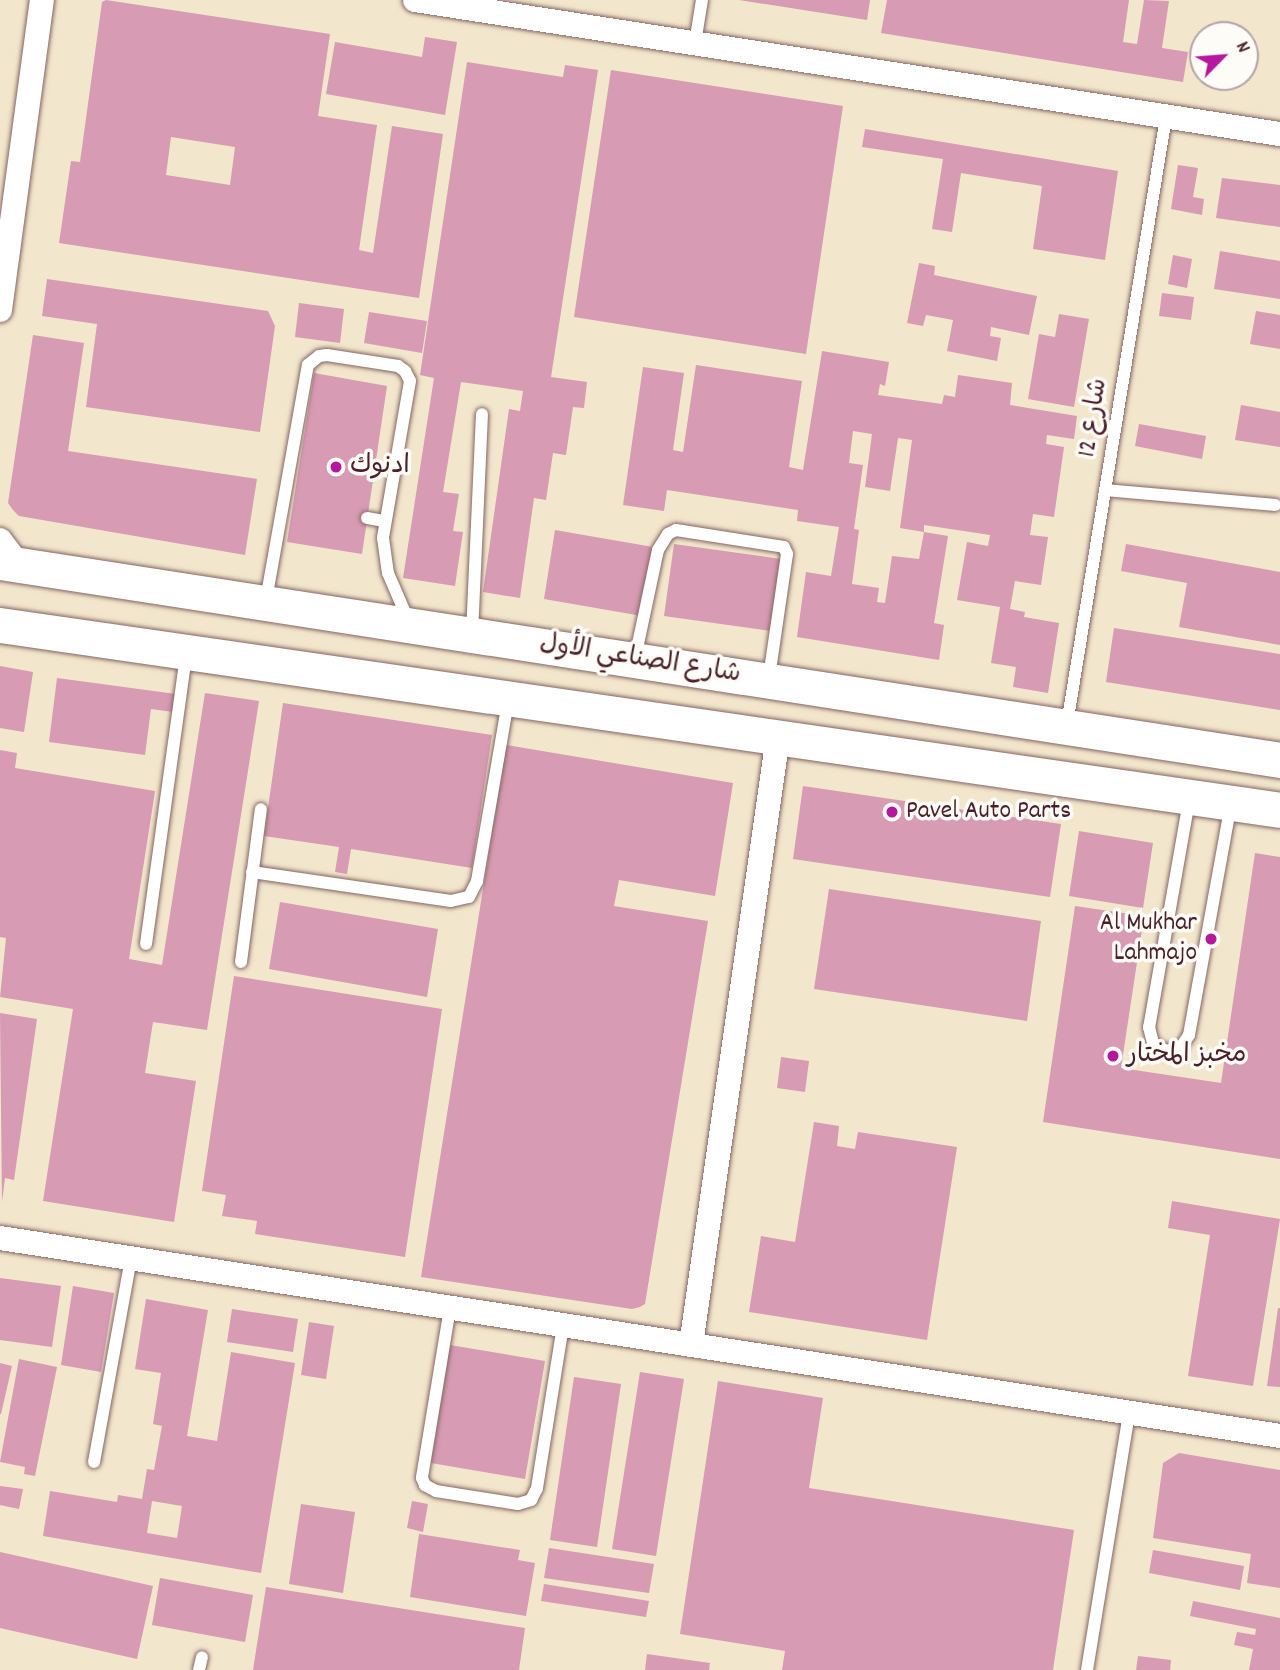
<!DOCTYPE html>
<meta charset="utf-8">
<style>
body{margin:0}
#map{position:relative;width:1280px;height:1670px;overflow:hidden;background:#f2e6cc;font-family:Dekko,"Playpen Sans Arabic",sans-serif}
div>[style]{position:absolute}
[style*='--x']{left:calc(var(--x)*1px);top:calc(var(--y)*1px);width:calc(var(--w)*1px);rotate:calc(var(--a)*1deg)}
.building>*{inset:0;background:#d79bb3}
.roads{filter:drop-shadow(0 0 2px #856563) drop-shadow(0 0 2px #856563)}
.lane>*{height:12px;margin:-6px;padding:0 6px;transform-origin:6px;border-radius:6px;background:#fff}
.street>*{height:24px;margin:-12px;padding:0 12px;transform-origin:12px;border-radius:12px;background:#fff}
.secondary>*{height:35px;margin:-17.5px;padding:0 17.5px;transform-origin:17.5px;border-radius:17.5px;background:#fff}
.dots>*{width:19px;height:19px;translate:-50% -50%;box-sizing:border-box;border:4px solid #fdfcf7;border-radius:50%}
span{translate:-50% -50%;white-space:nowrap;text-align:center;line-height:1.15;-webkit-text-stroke:7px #fdfcf7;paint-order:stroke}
.street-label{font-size:26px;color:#4a1f2b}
.poi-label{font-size:26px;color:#4a1f2b}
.left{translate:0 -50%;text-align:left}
.right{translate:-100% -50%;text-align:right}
.north{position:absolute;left:1189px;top:21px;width:70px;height:70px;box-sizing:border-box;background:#fdfcf7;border:2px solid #b5a4a5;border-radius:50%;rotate:65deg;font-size:19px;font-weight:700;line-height:28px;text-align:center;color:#4a1f2b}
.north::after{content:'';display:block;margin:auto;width:24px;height:32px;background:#b5179e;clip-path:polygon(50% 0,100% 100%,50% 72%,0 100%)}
</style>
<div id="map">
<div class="building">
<i style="clip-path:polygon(evenodd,106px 0,330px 34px,318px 116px,377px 125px,359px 250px,373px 253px,392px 126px,443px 134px,419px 298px,59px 243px,71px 161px,80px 162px,102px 2px,106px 0,171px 137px,235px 147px,230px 185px,166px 175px,171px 137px)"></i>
<i style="clip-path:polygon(739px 0,870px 0,867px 20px)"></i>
<i style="clip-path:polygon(887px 0,1129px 0,1123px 42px,1137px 44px,1144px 0,1169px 1px,1162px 48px,1188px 52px,1183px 82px,881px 33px)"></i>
<i style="clip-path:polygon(425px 37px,457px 42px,445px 115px,326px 94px,335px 42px,422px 57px)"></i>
<i style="clip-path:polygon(467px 62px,563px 77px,565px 65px,598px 70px,551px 377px,587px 382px,584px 408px,573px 407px,566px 455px,553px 453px,546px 500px,534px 498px,520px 598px,483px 592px,509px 409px,520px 411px,523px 391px,461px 382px,443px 492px,459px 494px,453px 531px,463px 532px,455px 586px,403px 578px,434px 378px,420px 375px)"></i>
<i style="clip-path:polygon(611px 70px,843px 106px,806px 354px,574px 317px)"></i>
<i style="clip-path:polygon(865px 129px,1118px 171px,1105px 260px,1033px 249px,1042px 186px,961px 173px,952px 232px,932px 229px,943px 159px,862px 147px)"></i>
<i style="clip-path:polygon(1178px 165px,1198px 168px,1193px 197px,1204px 199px,1202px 215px,1171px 209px)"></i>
<i style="clip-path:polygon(1222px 178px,1280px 185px,1280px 227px,1216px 218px)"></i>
<i style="clip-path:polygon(1220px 251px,1280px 261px,1280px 299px,1214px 289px)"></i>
<i style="clip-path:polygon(1173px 255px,1192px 259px,1187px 288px,1168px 284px)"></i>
<i style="clip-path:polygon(919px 263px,935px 266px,934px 275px,1037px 296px,1029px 335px,991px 327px,990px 336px,1001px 338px,997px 361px,947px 351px,953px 320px,926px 315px,923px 326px,907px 323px)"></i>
<i style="clip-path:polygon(47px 279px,268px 311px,275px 326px,260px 432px,86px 407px,97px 324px,42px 316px)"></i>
<i style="clip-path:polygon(1162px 293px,1194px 297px,1191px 320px,1159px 316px)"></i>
<i style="clip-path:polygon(299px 303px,344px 309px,340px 343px,295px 337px)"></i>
<i style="clip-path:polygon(1256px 311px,1280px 315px,1280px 349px,1250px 344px)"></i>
<i style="clip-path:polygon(369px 312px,427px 321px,422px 353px,364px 343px)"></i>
<i style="clip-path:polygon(1059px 314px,1089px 319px,1074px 407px,1028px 399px,1039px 334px,1055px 337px)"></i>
<i style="clip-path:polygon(33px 335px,84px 343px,68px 451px,257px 479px,245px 555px,19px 516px,13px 510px,8px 503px)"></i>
<i style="clip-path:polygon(822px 351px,889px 362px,885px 386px,880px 384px,878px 395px,942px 404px,944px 395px,955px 397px,958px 375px,1012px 383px,1010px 405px,1077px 416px,1074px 439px,1047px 435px,1046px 444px,1064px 447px,1054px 517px,1033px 514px,1030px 535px,1048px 537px,1041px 585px,1015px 581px,1010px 609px,1025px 612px,1024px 617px,1059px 623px,1048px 693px,1013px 687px,1016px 667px,991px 663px,1000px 607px,957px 600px,967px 542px,988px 546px,990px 535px,924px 525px,924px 532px,900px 528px,912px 440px,898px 438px,890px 491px,865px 487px,872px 434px,853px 431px,849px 463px,863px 465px,854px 529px,859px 530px,852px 584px,879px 588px,877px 602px,885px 603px,892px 556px,919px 559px,924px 532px,948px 536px,934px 623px,944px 625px,939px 660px,797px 637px,806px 572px,831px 576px,839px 527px,797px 521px,798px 510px,667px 490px,664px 511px,623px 505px,643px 367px,684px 373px,673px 450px,683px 452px,696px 365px,802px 381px,789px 467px,803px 470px)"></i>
<i style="clip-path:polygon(314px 373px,387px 386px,362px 554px,287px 542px)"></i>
<i style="clip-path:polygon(1241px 405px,1280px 412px,1280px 447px,1235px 440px)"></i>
<i style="clip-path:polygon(1139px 424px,1206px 436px,1202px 459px,1135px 446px)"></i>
<i style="clip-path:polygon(555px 530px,653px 547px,642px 616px,544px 599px)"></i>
<i style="clip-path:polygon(674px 544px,781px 559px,771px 631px,664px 616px)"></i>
<i style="clip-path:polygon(1126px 544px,1280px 572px,1280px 645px,1179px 627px,1187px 583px,1121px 571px)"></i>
<i style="clip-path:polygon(1114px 628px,1280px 654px,1280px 710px,1106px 682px)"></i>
<i style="clip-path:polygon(0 666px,33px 672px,24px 732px,0 728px)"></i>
<i style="clip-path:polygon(57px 678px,176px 694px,173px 712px,151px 709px,145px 755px,49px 742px)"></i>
<i style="clip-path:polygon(205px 693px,259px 701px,207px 1030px,153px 1022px,145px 1073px,196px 1081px,174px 1222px,43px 1201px,73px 1009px,0 997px,6px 938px,0 937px,0 750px,17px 753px,15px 768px,155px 791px,129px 959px,162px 965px)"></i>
<i style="clip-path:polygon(283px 703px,492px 735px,472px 868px,351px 849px,347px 874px,335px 872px,339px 847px,264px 836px)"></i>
<i style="clip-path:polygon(506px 745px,733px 783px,715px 896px,619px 880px,614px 906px,708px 921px,645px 1304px,640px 1307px,632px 1309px,421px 1277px)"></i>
<i style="clip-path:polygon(803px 786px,1061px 824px,1050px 897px,793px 859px)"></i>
<i style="clip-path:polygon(1079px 831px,1153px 843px,1143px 908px,1069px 896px)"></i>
<i style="clip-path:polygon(1255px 853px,1280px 857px,1280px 1159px,1043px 1122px,1075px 906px,1144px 916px,1121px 1068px,1221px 1083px)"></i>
<i style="clip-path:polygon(829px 889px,1041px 921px,1027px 1021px,814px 989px)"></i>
<i style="clip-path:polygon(280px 902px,438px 929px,427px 997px,269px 969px)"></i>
<i style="clip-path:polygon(234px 976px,442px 1009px,405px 1257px,255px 1234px,257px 1221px,222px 1216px,226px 1195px,202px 1191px)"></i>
<i style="clip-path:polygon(0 1013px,37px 1019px,14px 1180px,5px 1178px,2px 1202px)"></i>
<i style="clip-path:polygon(781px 1057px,809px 1061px,805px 1092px,777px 1088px)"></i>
<i style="clip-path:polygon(814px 1122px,839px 1126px,837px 1146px,855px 1149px,858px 1132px,957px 1147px,927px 1340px,749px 1312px,761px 1236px,795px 1242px)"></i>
<i style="clip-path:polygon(1172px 1201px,1280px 1219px,1253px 1386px,1188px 1376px,1210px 1235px,1168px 1228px)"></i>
<i style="clip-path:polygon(0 1278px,61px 1286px,52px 1347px,0 1340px)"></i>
<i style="clip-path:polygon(73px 1286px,114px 1293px,101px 1372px,61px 1365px)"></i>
<i style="clip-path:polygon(evenodd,146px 1299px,208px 1310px,187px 1436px,217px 1441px,231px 1352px,295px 1363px,261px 1573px,43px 1536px,50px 1491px,117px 1502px,118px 1495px,142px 1499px,147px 1469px,154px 1470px,162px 1426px,153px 1424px,161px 1373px,135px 1369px,146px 1299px,152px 1501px,182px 1506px,177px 1538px,147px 1533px,152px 1501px)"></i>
<i style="clip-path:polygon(1278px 1308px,1280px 1308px,1280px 1387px,1267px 1386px)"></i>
<i style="clip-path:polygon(232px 1309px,298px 1319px,293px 1352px,227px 1342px)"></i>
<i style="clip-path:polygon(309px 1322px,334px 1326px,326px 1379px,301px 1375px)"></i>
<i style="clip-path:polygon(450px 1345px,545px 1361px,525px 1479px,431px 1463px)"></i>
<i style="clip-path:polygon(19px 1359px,57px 1367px,35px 1476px,24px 1474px,25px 1467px,0 1462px)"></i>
<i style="clip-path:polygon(0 1363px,12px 1366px,1px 1414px,0 1414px)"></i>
<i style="clip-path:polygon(640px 1372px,684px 1379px,656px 1556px,612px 1549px)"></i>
<i style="clip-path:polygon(574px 1377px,621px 1384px,597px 1547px,550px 1540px)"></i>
<i style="clip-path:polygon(718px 1381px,823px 1398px,809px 1488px,1074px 1530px,1053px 1670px,782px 1670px,785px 1651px,680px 1634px)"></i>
<i style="clip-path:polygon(1179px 1453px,1280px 1470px,1280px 1588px,1247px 1583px,1251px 1554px,1153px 1538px,1163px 1463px)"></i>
<i style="clip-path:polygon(0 1486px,23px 1489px,19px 1509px,0 1505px)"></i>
<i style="clip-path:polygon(412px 1501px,428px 1504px,423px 1532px,407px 1528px)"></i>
<i style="clip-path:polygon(301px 1504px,355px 1512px,343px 1593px,289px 1584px)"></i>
<i style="clip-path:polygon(419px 1534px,520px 1550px,518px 1560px,535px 1563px,526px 1616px,410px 1597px)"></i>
<i style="clip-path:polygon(549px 1548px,654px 1564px,649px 1593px,544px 1578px)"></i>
<i style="clip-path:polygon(1153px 1550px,1244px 1566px,1240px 1590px,1149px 1573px)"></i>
<i style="clip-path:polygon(0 1552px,153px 1586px,137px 1659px,0 1628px)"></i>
<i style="clip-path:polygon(160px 1578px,253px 1595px,245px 1642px,152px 1625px)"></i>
<i style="clip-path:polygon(544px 1584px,649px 1601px,646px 1617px,541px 1601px)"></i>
<i style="clip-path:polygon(266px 1587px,525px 1628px,519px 1670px,253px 1670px)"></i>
<i style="clip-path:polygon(1193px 1601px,1280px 1618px,1280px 1670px,1249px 1670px,1253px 1649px,1234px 1645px,1237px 1632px,1255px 1635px,1256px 1629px,1190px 1616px)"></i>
<i style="clip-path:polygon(647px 1654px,710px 1663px,709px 1670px,645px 1670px)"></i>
<i style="clip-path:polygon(1138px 1656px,1171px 1660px,1170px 1670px,1136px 1670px)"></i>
</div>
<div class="roads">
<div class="lane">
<i style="--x:695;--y:43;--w:44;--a:-80.8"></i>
<i style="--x:1105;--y:490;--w:171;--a:5"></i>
<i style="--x:367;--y:518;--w:17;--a:10"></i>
<i style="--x:266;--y:600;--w:239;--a:-79.9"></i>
<i style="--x:308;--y:365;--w:14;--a:-39"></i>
<i style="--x:319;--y:356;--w:8;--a:-7"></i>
<i style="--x:327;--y:355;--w:72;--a:8.8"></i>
<i style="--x:398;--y:366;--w:9;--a:36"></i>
<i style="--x:405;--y:371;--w:11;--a:63"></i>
<i style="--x:410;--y:381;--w:159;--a:99.8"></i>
<i style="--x:383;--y:538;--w:35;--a:82"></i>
<i style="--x:388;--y:573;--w:53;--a:66.8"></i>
<i style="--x:472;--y:634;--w:220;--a:-87.4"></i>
<i style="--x:635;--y:658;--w:110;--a:-78"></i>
<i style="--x:658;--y:550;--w:19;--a:-58"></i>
<i style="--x:668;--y:534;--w:9;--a:-27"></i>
<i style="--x:676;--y:530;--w:109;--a:8.9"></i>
<i style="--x:784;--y:547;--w:8;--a:67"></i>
<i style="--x:787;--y:554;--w:125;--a:98.3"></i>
<i style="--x:1067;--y:724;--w:615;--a:-80.74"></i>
<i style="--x:1189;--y:801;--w:230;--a:100"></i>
<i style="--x:1149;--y:1027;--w:16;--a:76"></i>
<i style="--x:1153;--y:1043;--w:15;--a:32"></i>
<i style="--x:1166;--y:1051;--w:16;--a:-15"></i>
<i style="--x:1181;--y:1047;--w:14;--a:-56"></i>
<i style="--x:1189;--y:1035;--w:235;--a:-79.7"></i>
<i style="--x:252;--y:872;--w:201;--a:8.3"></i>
<i style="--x:451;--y:901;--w:18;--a:-13"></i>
<i style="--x:469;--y:897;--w:18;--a:-63"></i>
<i style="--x:477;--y:881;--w:182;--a:-80.2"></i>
<i style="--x:146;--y:944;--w:292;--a:-82.1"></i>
<i style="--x:241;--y:962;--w:154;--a:-82.6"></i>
<i style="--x:450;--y:1308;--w:172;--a:99.4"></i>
<i style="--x:422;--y:1478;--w:8;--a:67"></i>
<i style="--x:425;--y:1485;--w:13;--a:29"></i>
<i style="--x:436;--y:1491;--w:83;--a:9"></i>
<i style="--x:518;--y:1504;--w:14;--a:-17"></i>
<i style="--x:531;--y:1500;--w:13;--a:-63"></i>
<i style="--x:537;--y:1488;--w:165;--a:-80.9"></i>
<i style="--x:94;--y:1462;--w:207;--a:-79.7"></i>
<i style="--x:199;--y:1670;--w:13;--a:-77"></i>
<i style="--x:1087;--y:1670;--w:260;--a:-80.7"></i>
</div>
<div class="street">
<i style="--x:415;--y:0;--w:875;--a:8.81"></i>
<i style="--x:0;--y:310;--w:313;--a:-82.3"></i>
<i style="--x:0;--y:540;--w:31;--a:53"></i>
<i style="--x:0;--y:1238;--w:1295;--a:8.79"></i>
<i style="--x:691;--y:1345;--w:614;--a:-81.86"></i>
</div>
<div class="secondary">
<i style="--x:0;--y:562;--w:1295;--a:8.79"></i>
<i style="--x:0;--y:625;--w:1293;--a:8.22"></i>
</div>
</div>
<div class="dots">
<i style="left:336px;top:467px;background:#b5179e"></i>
<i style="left:892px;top:812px;background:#b5179e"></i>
<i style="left:1211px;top:939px;background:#b5179e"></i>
<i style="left:1113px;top:1056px;background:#b5179e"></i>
</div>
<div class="street-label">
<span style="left:1094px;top:418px;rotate:-81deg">شارع 12</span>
<span style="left:640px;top:660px;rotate:9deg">شارع الصناعي الأول</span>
</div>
<div class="poi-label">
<span class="left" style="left:350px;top:467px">ادنوك</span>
<span class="left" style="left:906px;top:812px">Pavel Auto Parts</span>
<span class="right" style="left:1197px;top:939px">Al Mukhar<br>Lahmajo</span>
<span class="left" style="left:1127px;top:1056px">مخبز المختار</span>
</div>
<div class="north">N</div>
</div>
